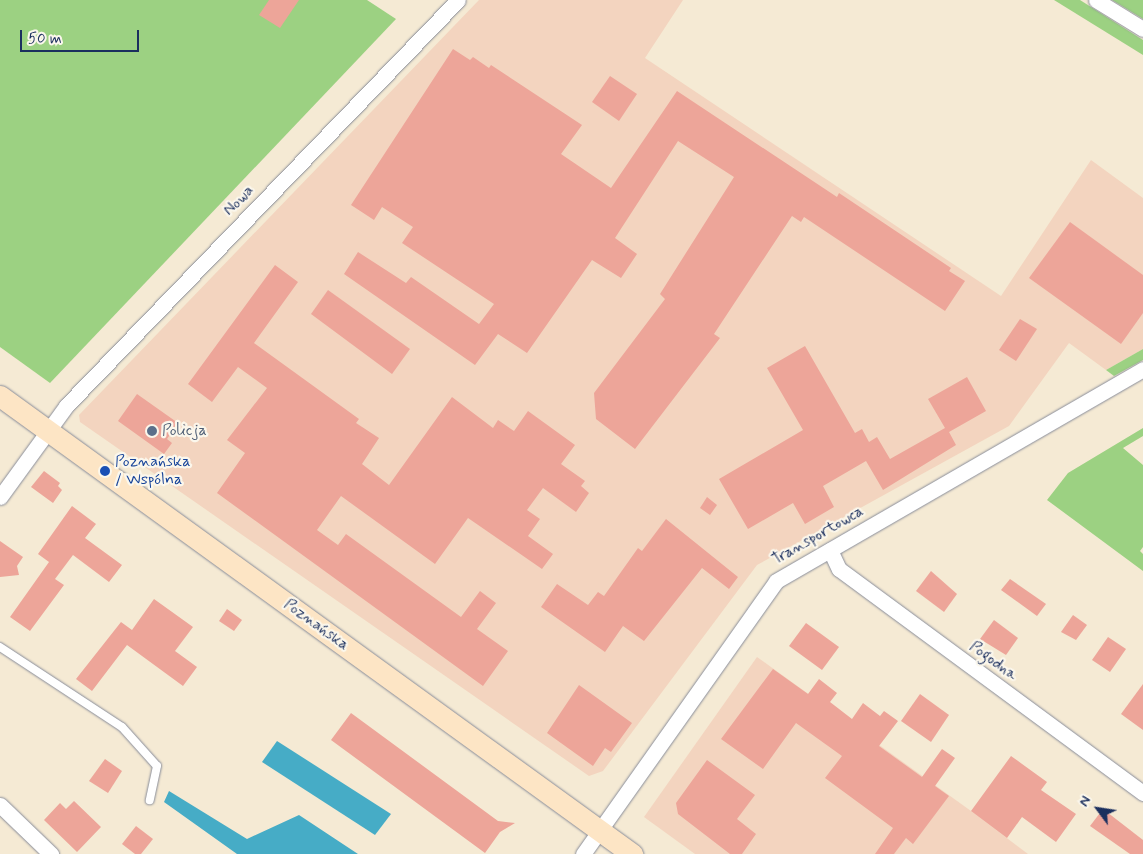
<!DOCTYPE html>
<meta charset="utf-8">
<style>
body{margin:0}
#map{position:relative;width:1143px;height:854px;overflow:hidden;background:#f5ead4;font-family:Mynerve,sans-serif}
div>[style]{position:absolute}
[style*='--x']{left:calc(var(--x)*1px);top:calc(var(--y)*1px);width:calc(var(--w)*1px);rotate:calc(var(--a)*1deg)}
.built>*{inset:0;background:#f3d4bf}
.green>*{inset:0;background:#9cd182}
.water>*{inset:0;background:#46acc6}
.building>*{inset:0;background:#eda599}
.roads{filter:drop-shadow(0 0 1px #888c99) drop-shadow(0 0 1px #888c99)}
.service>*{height:8px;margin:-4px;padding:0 4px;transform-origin:4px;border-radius:4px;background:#fff}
.minor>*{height:15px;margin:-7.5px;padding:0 7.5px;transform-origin:7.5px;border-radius:7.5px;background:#fff}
.secondary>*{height:21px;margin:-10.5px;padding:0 10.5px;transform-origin:10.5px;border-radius:10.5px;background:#fde5c5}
.dots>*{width:14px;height:14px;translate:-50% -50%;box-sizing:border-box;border:2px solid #fbf7ec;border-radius:50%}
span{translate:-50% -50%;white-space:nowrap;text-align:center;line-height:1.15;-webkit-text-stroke:4.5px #fbf7ec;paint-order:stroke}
.street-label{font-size:16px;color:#1b2f5e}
.service-label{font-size:16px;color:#4e5e75}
.left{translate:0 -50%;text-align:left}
.transit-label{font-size:16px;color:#164399}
.north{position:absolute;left:1073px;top:784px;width:50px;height:50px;-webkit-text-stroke:4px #fbf7ec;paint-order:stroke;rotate:301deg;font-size:14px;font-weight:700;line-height:20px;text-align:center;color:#1b2f5e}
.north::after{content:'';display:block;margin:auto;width:18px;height:22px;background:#1b2f5e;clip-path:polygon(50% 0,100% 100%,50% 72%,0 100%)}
.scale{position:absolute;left:20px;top:30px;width:119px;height:22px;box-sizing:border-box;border:2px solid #1b2f5e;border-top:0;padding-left:6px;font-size:15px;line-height:18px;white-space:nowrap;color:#1b2f5e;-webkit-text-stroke:4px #fbf7ec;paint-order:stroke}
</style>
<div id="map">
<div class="built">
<i style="clip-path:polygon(479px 0,683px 0,645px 58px,1001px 296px,1091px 160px,1143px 198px,1143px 349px,1106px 370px,1069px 343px,1009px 426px,757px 565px,603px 771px,589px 776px,80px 422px,79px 415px)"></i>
<i style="clip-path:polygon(757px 657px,971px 811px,1028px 854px,695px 854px,644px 817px)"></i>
</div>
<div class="green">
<i style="clip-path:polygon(0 0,367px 0,396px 19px,50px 383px,0 347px)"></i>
<i style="clip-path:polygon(1054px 0,1080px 0,1143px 40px,1143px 55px)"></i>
<i style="clip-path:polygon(1112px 0,1143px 0,1143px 19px)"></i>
<i style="clip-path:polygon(1143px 349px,1143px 360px,1114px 376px,1106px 370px)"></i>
<i style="clip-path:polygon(1143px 428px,1143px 436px,1123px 448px,1143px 465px,1143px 547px,1140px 551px,1143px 554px,1143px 571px,1047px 500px,1068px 473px)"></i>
</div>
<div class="water">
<i style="clip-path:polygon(277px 741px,391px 814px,375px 835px,262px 762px)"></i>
<i style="clip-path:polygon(169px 791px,247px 839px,299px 815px,358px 854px,237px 854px,164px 802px)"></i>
</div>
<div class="building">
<i style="clip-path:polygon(269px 0,299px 0,280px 28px,259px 15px)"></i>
<i style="clip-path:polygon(453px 49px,470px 60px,473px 57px,489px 68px,491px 65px,582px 125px,561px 154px,611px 188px,677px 91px,837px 197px,839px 193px,951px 268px,949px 271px,965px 281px,945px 311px,804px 217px,801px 222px,792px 216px,714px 334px,720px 338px,635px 449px,596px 419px,594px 393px,665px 299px,660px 294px,734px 177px,678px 141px,615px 238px,637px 254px,621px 278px,592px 260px,527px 353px,498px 334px,475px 365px,344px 274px,358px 252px,406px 283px,411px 277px,479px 324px,494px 304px,402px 243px,413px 227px,382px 207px,374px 220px,351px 205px)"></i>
<i style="clip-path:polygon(610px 76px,637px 94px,619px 121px,592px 102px)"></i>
<i style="clip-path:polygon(1070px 222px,1143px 275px,1143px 313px,1121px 344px,1029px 278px)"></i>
<i style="clip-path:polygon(275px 265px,298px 282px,254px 343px,359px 419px,356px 423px,379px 438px,362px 464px,389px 485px,452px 397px,493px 428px,498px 420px,514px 431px,528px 411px,575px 445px,561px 464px,585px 481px,581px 486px,589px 493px,576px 512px,543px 488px,527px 510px,540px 519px,528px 536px,553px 554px,542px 569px,468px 518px,435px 564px,341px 496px,317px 530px,338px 545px,346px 534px,461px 617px,480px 591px,496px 603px,477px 629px,508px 651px,483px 686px,217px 493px,245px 453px,227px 440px,267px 388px,238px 367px,212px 402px,188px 384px)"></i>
<i style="clip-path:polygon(328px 290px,410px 349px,392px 374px,311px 314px)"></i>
<i style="clip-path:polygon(1020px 319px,1037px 329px,1016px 361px,999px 350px)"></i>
<i style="clip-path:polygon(805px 346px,855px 433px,862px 429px,869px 442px,877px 437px,890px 459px,945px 428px,928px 399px,967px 377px,986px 411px,949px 432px,956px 445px,883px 490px,866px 461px,823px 486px,834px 507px,805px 524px,793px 503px,748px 529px,719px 479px,803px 430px,767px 368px)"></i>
<i style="clip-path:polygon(137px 394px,178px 423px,167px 439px,172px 443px,164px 454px,118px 421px)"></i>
<i style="clip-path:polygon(44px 471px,60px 483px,58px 486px,62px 490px,53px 503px,31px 487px)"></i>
<i style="clip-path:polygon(707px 497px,717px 505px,710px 515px,700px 508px)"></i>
<i style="clip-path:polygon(72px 506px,96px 524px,85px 538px,122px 565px,109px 582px,73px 555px,55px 579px,64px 585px,30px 631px,10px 617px,49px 562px,38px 554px)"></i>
<i style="clip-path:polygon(666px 519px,738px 577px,729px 589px,702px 568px,644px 641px,623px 626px,605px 652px,541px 607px,557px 584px,588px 605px,598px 592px,604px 596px,638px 548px,642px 551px)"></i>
<i style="clip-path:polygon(0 541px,23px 557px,17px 566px,19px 575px,0 577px)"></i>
<i style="clip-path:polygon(931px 571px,957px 594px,944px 612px,916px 591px)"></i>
<i style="clip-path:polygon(1010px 579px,1046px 604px,1037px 616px,1001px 590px)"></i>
<i style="clip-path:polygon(154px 599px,193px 627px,175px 651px,197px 667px,183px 686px,127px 645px,92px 691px,76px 679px,121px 622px,132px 630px)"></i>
<i style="clip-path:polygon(227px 609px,242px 620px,234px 631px,219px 621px)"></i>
<i style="clip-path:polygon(1073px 615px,1087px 625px,1076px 640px,1061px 632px)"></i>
<i style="clip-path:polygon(994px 620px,1018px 638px,1006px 655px,980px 639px)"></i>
<i style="clip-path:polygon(806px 623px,839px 647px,822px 670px,789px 646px)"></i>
<i style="clip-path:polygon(1108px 637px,1126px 649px,1110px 672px,1092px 660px)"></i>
<i style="clip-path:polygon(773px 669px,808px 694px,819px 679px,837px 693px,830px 702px,852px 719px,863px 703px,880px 716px,884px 711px,898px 721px,879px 746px,922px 777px,942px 749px,955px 758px,935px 786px,949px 796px,913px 844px,906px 838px,894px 854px,875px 854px,893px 828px,825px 778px,842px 756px,796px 723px,763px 769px,721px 739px)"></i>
<i style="clip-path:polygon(1143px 684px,1143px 730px,1121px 714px)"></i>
<i style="clip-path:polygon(579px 685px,632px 723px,611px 752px,605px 748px,593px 766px,547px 733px)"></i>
<i style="clip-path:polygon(920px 694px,949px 715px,931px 742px,901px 721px)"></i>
<i style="clip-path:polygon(351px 713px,498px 821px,515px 823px,500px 832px,485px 853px,331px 740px)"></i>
<i style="clip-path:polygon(1011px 756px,1047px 782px,1041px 790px,1076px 814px,1056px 842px,1022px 817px,1007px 838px,971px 811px)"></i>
<i style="clip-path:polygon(105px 759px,122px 771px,108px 793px,89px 781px)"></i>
<i style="clip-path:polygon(707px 760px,755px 795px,737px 819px,756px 834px,742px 854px,730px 854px,678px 814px,676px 803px)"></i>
<i style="clip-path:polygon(74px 801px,101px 827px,77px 852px,44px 820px,60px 803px,66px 809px)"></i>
<i style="clip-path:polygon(1103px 809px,1143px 840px,1143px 854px,1130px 854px,1090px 826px)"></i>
<i style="clip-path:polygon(136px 826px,153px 839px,141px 854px,135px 854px,122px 844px)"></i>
</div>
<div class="roads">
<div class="service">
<i style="--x:0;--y:647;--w:146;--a:33.3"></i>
<i style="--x:122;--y:727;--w:52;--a:48.1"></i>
<i style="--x:157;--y:766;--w:35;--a:102"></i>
</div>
<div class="minor">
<i style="--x:1096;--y:0;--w:55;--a:31.7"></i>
<i style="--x:0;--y:497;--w:112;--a:-54"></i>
<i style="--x:66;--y:406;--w:564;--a:-46.01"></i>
<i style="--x:830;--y:550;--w:21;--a:65"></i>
<i style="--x:839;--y:569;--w:378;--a:36.4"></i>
<i style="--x:0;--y:805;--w:71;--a:43.9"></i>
<i style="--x:583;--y:854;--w:334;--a:-54.7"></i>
<i style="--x:776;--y:581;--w:424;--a:-30"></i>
</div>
<div class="secondary">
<i style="--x:0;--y:396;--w:781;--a:35.93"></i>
</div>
</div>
<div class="dots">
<i style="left:152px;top:431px;background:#5c6f8a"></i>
<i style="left:105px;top:471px;background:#1a4fb4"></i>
</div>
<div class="street-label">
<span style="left:239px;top:201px;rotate:-46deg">Nowa</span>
<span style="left:818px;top:536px;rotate:-30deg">Transportowca</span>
<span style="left:316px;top:625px;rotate:36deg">Poznańska</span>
<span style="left:993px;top:661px;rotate:36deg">Pogodna</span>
</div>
<div class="service-label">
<span class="left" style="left:162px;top:431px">Policja</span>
</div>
<div class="transit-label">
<span class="left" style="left:115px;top:471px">Poznańska<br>/ Wspólna</span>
</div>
<div class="north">N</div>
<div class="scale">50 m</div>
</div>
